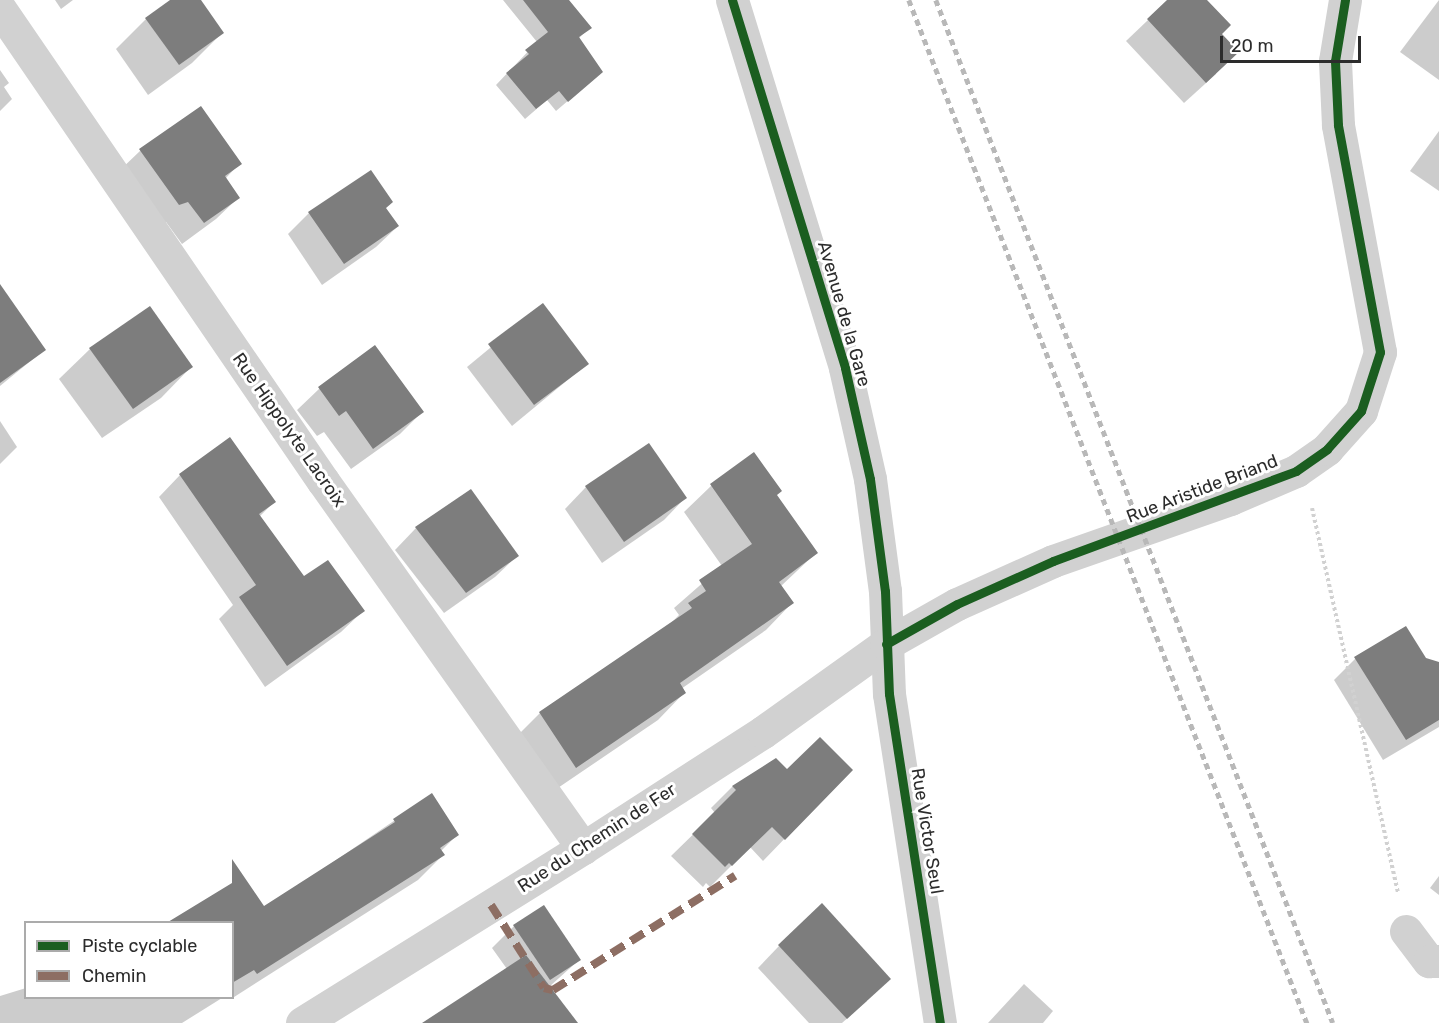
<!DOCTYPE html>
<style>
body{margin:0}
#map{position:relative;width:1439px;height:1023px;overflow:hidden;background:#fff;font-family:Rubik,sans-serif}
div>[style]{position:absolute}
[style*='--x']{left:calc(var(--x)*1px);top:calc(var(--y)*1px);width:calc(var(--w)*1px);rotate:calc(var(--a)*1deg)}
.shadow>*{inset:0;background:#0003}
.building>*{inset:0;background:#7d7d7d}
.path>*{height:4px;margin-top:-2px;transform-origin:0;background:repeating-linear-gradient(90deg,#d1d1d1 0 3px,transparent 0 6px)}
.minor>*{height:33px;margin:-16.5px;padding:0 16.5px;transform-origin:16.5px;border-radius:16.5px;background:#d1d1d1}
.rail>*{height:4.5px;margin-top:-2.25px;transform-origin:0;background:repeating-linear-gradient(90deg,#b8b8b8 0 6px,transparent 0 10.5px)}
.quiet>*{height:8px;margin-top:-4px;transform-origin:0;background:repeating-linear-gradient(90deg,#8d6e63 0 15px,transparent 0 23px)}
.cycleway>*{height:9px;margin:-4.5px;padding:0 4.5px;transform-origin:4.5px;border-radius:4.5px;background:#1b5e20}
span{translate:-50% -50%;white-space:nowrap;text-align:center;line-height:1.15;-webkit-text-stroke:6px #fff;paint-order:stroke}
.street-label{font-size:18px;color:#2c2c2c}
.legend{position:absolute;left:24px;top:921px;width:210px;height:78px;box-sizing:border-box;background:#fff;border:2px solid #ababab;margin:0;padding:8px 10px;list-style:none;font-size:18px;color:#2c2c2c}
.legend li{display:flex;align-items:center;gap:12px;height:30px}
.legend b{width:30px;border:2px solid #ababab}
.scale{position:absolute;left:1220px;top:36px;width:141px;height:27px;box-sizing:border-box;border:3px solid #2c2c2c;border-top:0;padding-left:8px;font-size:18px;line-height:21px;white-space:nowrap;color:#2c2c2c;-webkit-text-stroke:4px #fff;paint-order:stroke}
</style>
<div id="map">
<div class="shadow">
<i style="clip-path:polygon(55px 0,73px 0,61px 9px)"></i>
<i style="clip-path:polygon(173px 0,199px 0,222px 33px,192px 63px,148px 95px,116px 49px,146px 19px)"></i>
<i style="clip-path:polygon(503px 0,567px 0,588px 29px,578px 39px,590px 82px,556px 111px,547px 100px,525px 119px,496px 85px,537px 42px)"></i>
<i style="clip-path:polygon(1169px 0,1205px 0,1220px 34px,1216px 74px,1184px 103px,1126px 41px)"></i>
<i style="clip-path:polygon(1439px 0,1439px 80px,1400px 52px)"></i>
<i style="clip-path:polygon(0 70px,9px 83px,4px 87px,12px 99px,0 111px)"></i>
<i style="clip-path:polygon(200px 108px,240px 163px,225px 179px,238px 198px,216px 219px,182px 244px,166px 222px,157px 225px,118px 172px,140px 151px)"></i>
<i style="clip-path:polygon(1439px 131px,1439px 191px,1410px 171px)"></i>
<i style="clip-path:polygon(385px 209px,398px 226px,376px 247px,322px 285px,288px 234px,309px 213px)"></i>
<i style="clip-path:polygon(0 287px,44px 350px,0 386px)"></i>
<i style="clip-path:polygon(542px 305px,587px 364px,512px 426px,467px 367px)"></i>
<i style="clip-path:polygon(375px 348px,422px 412px,400px 434px,351px 469px,324px 432px,317px 436px,297px 410px,319px 389px)"></i>
<i style="clip-path:polygon(90px 349px,191px 367px,161px 398px,102px 438px,59px 379px)"></i>
<i style="clip-path:polygon(0 421px,17px 447px,0 464px)"></i>
<i style="clip-path:polygon(754px 454px,776px 496px,816px 553px,780px 587px,792px 603px,766px 630px,681px 689px,684px 693px,658px 720px,549px 794px,514px 739px,540px 713px,667px 627px,679px 615px,674px 608px,722px 566px,684px 512px,711px 486px)"></i>
<i style="clip-path:polygon(180px 475px,274px 502px,259px 517px,304px 578px,363px 611px,341px 632px,265px 687px,219px 619px,233px 605px,159px 497px)"></i>
<i style="clip-path:polygon(586px 487px,685px 498px,664px 520px,602px 563px,565px 509px)"></i>
<i style="clip-path:polygon(416px 528px,517px 556px,495px 577px,444px 613px,395px 550px)"></i>
<i style="clip-path:polygon(1355px 659px,1425px 660px,1439px 664px,1439px 727px,1383px 760px,1334px 680px)"></i>
<i style="clip-path:polygon(776px 760px,787px 771px,851px 770px,763px 861px,750px 847px,710px 887px,706px 883px,703px 887px,671px 856px,715px 813px,711px 808px,732px 787px)"></i>
<i style="clip-path:polygon(432px 795px,457px 835px,441px 851px,443px 855px,418px 880px,231px 999px,232px 922px,171px 922px,243px 878px,264px 909px)"></i>
<i style="clip-path:polygon(1439px 876px,1439px 895px,1430px 888px)"></i>
<i style="clip-path:polygon(514px 926px,579px 960px,549px 987px,576px 1023px,425px 1023px,507px 969px,492px 948px)"></i>
<i style="clip-path:polygon(779px 946px,867px 1001px,842px 1023px,809px 1023px,758px 968px)"></i>
<i style="clip-path:polygon(1024px 984px,1053px 1011px,1043px 1023px,988px 1023px)"></i>
<i style="clip-path:polygon(26px 988px,26px 998px,222px 998px,182px 1023px,0 1023px,0 996px)"></i>
</div>
<div class="building">
<i style="clip-path:polygon(170px 0,201px 0,224px 33px,179px 65px,145px 18px)"></i>
<i style="clip-path:polygon(523px 0,569px 0,592px 28px,579px 37px,603px 72px,568px 102px,559px 91px,536px 109px,506px 73px,529px 54px,525px 50px,548px 32px)"></i>
<i style="clip-path:polygon(1167px 0,1207px 0,1231px 25px,1222px 34px,1239px 52px,1206px 83px,1147px 19px)"></i>
<i style="clip-path:polygon(201px 106px,242px 164px,225px 176px,240px 198px,204px 223px,188px 202px,179px 205px,139px 149px)"></i>
<i style="clip-path:polygon(371px 170px,393px 202px,386px 208px,399px 226px,344px 264px,308px 212px)"></i>
<i style="clip-path:polygon(0 284px,46px 350px,0 383px)"></i>
<i style="clip-path:polygon(543px 303px,589px 364px,534px 405px,488px 344px)"></i>
<i style="clip-path:polygon(150px 306px,193px 367px,133px 409px,89px 348px)"></i>
<i style="clip-path:polygon(375px 345px,424px 412px,373px 449px,346px 411px,339px 416px,318px 387px)"></i>
<i style="clip-path:polygon(230px 437px,276px 502px,259px 514px,304px 576px,328px 560px,365px 611px,287px 666px,239px 597px,256px 585px,179px 474px)"></i>
<i style="clip-path:polygon(649px 443px,687px 498px,624px 542px,585px 486px)"></i>
<i style="clip-path:polygon(754px 452px,782px 491px,777px 495px,818px 553px,779px 582px,794px 603px,680px 683px,686px 693px,576px 768px,539px 712px,692px 608px,688px 603px,706px 591px,699px 580px,752px 544px,710px 484px)"></i>
<i style="clip-path:polygon(471px 489px,519px 556px,466px 593px,415px 527px)"></i>
<i style="clip-path:polygon(1406px 626px,1426px 658px,1439px 662px,1439px 720px,1406px 740px,1354px 657px)"></i>
<i style="clip-path:polygon(820px 737px,853px 770px,785px 840px,772px 827px,732px 866px,729px 863px,725px 867px,692px 834px,736px 790px,732px 786px,776px 758px,787px 769px)"></i>
<i style="clip-path:polygon(432px 793px,459px 835px,440px 848px,445px 855px,257px 974px,254px 970px,232px 983px,232px 922px,168px 922px,232px 883px,232px 859px,264px 906px,395px 822px,393px 819px)"></i>
<i style="clip-path:polygon(822px 903px,891px 979px,847px 1019px,778px 945px)"></i>
<i style="clip-path:polygon(544px 905px,581px 960px,550px 980px,513px 925px)"></i>
<i style="clip-path:polygon(526px 955px,578px 1023px,422px 1023px)"></i>
</div>
<div class="path">
<i style="--x:1312;--y:508;--w:394;--a:77.4"></i>
</div>
<div class="minor">
<i style="--x:732;--y:0;--w:385;--a:72.9"></i>
<i style="--x:845;--y:368;--w:114;--a:77.3"></i>
<i style="--x:870;--y:479;--w:113;--a:82.4"></i>
<i style="--x:885;--y:591;--w:103;--a:87.8"></i>
<i style="--x:889;--y:694;--w:333;--a:81.2"></i>
<i style="--x:0;--y:9;--w:572;--a:55.62"></i>
<i style="--x:323;--y:481;--w:450;--a:54.7"></i>
<i style="--x:1406;--y:931;--w:38;--a:53"></i>
<i style="--x:1429;--y:961;--w:10;--a:0"></i>
<i style="--x:302;--y:1023;--w:331;--a:-31.9"></i>
<i style="--x:583;--y:848;--w:214;--a:-32.8"></i>
<i style="--x:763;--y:732;--w:151;--a:-35.6"></i>
<i style="--x:886;--y:644;--w:81;--a:-29.4"></i>
<i style="--x:957;--y:604;--w:105;--a:-24.1"></i>
<i style="--x:1053;--y:561;--w:188;--a:-19.3"></i>
<i style="--x:1230;--y:499;--w:72;--a:-23"></i>
<i style="--x:1296;--y:471;--w:38;--a:-35"></i>
<i style="--x:1327;--y:449;--w:51;--a:-48.2"></i>
<i style="--x:1361;--y:411;--w:62;--a:-72.1"></i>
<i style="--x:1380;--y:352;--w:231;--a:-100.5"></i>
<i style="--x:1338;--y:125;--w:64;--a:-92.7"></i>
<i style="--x:1335;--y:61;--w:62;--a:-80.7"></i>
</div>
<div class="rail">
<i style="--x:909;--y:0;--w:1098;--a:68.74"></i>
<i style="--x:936;--y:0;--w:1097;--a:68.79"></i>
</div>
<div class="quiet">
<i style="--x:491;--y:905;--w:98;--a:57.4"></i>
<i style="--x:544;--y:988;--w:9;--a:13"></i>
<i style="--x:553;--y:990;--w:215;--a:-32.1"></i>
</div>
<div class="cycleway">
<i style="--x:732;--y:0;--w:385;--a:72.9"></i>
<i style="--x:845;--y:368;--w:114;--a:77.3"></i>
<i style="--x:870;--y:479;--w:113;--a:82.4"></i>
<i style="--x:885;--y:591;--w:103;--a:87.8"></i>
<i style="--x:889;--y:694;--w:333;--a:81.2"></i>
<i style="--x:886;--y:644;--w:81;--a:-29.4"></i>
<i style="--x:957;--y:604;--w:105;--a:-24.1"></i>
<i style="--x:1053;--y:561;--w:259;--a:-20.3"></i>
<i style="--x:1296;--y:471;--w:38;--a:-35"></i>
<i style="--x:1327;--y:449;--w:51;--a:-48.2"></i>
<i style="--x:1361;--y:411;--w:62;--a:-72.1"></i>
<i style="--x:1380;--y:352;--w:231;--a:-100.5"></i>
<i style="--x:1338;--y:125;--w:64;--a:-92.7"></i>
<i style="--x:1335;--y:61;--w:62;--a:-80.7"></i>
</div>
<div class="street-label">
<span style="left:844px;top:314px;rotate:74deg">Avenue de la Gare</span>
<span style="left:289px;top:430px;rotate:55deg">Rue Hippolyte Lacroix</span>
<span style="left:1202px;top:489px;rotate:-21deg">Rue Aristide Briand</span>
<span style="left:927px;top:831px;rotate:81deg">Rue Victor Seul</span>
<span style="left:597px;top:838px;rotate:-33deg">Rue du Chemin de Fer</span>
</div>
<ul class="legend">
<li><b style="height:8px;background:#1b5e20"></b>Piste cyclable</li>
<li><b style="height:8px;background:#8d6e63"></b>Chemin</li>
</ul>
<div class="scale">20 m</div>
</div>
